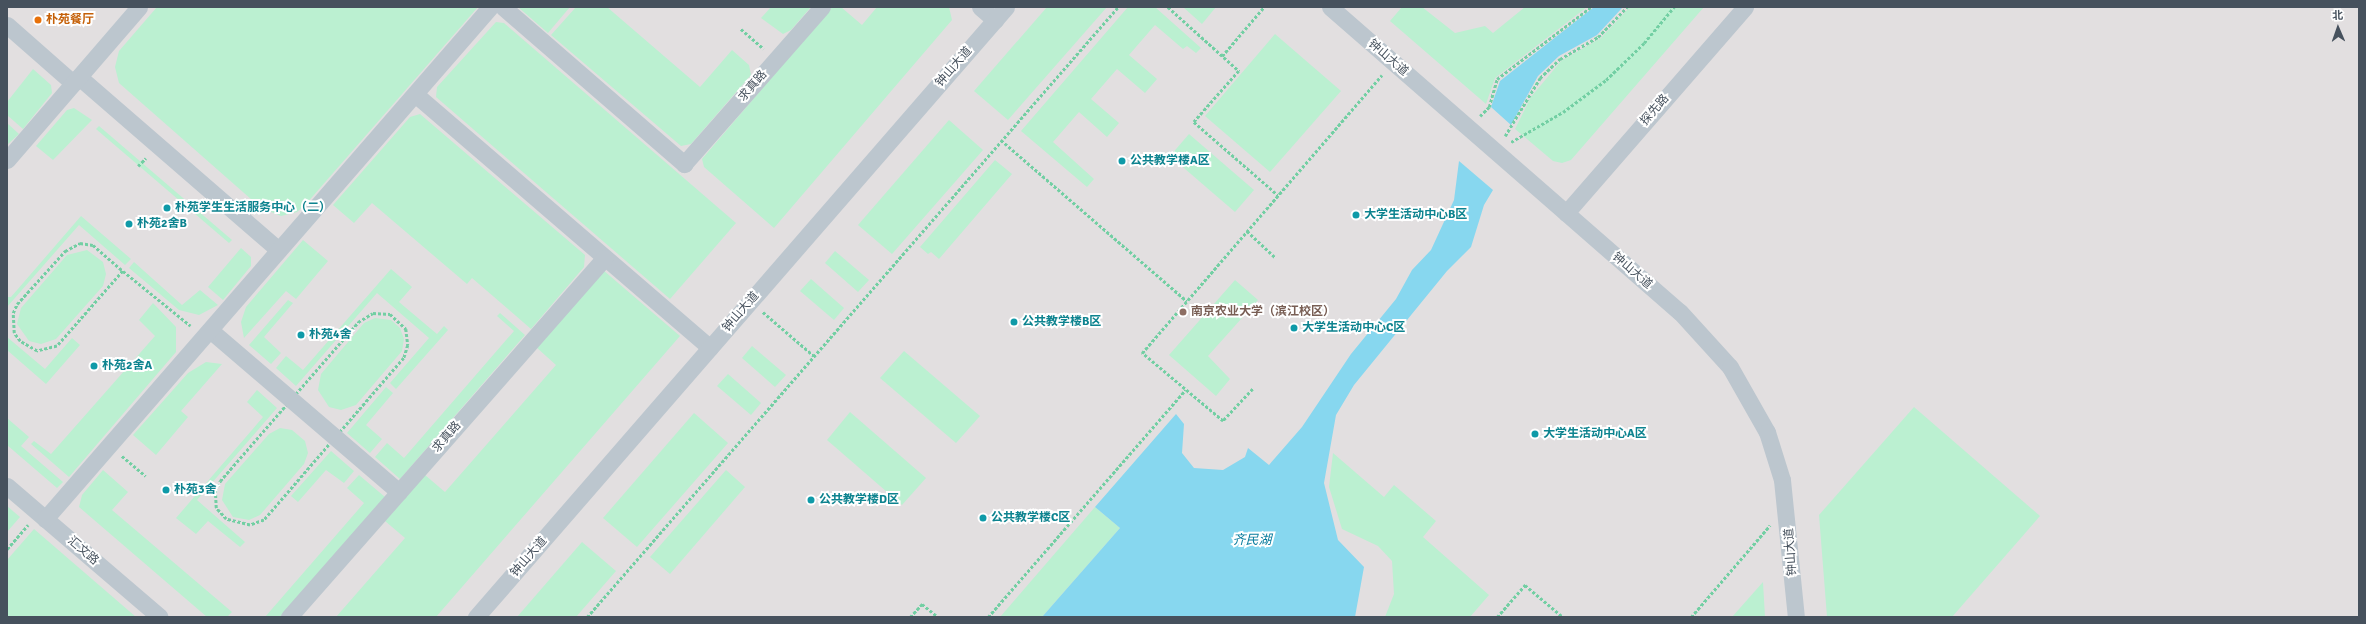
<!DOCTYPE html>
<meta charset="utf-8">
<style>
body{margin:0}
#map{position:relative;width:2366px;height:624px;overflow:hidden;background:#f1eeee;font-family:Signika,"Noto Sans SC",sans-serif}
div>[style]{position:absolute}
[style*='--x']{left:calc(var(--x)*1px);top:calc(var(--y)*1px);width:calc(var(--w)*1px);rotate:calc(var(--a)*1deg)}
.education>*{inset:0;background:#e2dfe0}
.green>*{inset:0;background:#bbf0d1}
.water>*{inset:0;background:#87d7ef}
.path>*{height:2.5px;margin-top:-1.25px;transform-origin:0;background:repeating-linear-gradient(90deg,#72cfa3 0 3px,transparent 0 5px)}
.minor>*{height:17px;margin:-8.5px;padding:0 8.5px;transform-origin:8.5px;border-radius:8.5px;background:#bcc6ce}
.dots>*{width:11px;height:11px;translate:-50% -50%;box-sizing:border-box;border:2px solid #fff;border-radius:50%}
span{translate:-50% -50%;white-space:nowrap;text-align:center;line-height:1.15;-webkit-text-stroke:4px #fff;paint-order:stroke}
.food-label{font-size:12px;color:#c56008;font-weight:700}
.left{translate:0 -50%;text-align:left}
.street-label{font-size:12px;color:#46515d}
.culture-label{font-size:12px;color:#0d838f;font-weight:700}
.education-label{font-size:12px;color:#785e54;font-weight:700}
.water-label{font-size:13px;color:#087c9e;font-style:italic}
.frame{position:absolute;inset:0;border:8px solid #46515d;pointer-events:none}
.north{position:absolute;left:2318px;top:8px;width:40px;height:40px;-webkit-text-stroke:3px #fff;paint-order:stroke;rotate:358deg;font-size:11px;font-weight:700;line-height:16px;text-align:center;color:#46515d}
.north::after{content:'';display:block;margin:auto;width:14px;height:18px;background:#46515d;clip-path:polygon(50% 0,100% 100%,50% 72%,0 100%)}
</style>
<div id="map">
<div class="education">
<i style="clip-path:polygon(7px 7px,2359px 7px,2359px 617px,7px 617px)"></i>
</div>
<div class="green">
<i style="clip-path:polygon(157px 7px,478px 7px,306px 204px,297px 212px,281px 216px,261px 208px,119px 83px,115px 67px,119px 51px)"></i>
<i style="clip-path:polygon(518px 7px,570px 7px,548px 33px)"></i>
<i style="clip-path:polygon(576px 7px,607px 7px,700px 87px,732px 50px,749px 65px,751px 75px,691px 144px,681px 146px,551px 35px)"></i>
<i style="clip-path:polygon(771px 7px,811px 7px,791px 30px,783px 34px,761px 18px)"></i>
<i style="clip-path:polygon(832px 7px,841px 7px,862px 25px,877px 7px,949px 7px,952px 20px,774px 228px,704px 167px,702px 159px)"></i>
<i style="clip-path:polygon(1047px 7px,1107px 7px,1008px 120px,974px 91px)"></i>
<i style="clip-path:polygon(1128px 7px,1155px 7px,1201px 48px,1196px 53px,1187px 46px,1183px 49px,1155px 25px,1129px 55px,1157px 79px,1145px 93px,1117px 69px,1091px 99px,1119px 123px,1107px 137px,1079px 112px,1053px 142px,1094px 179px,1087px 187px,1021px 131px)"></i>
<i style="clip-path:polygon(1183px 7px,1216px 7px,1202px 24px)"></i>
<i style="clip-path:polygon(1402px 7px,1422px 7px,1455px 33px,1485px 26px,1493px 33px,1525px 7px,1587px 7px,1495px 78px,1486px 104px,1390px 21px)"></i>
<i style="clip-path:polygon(1630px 7px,1704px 7px,1571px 160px,1562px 163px,1553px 161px,1515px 129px,1531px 97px,1561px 61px,1601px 38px)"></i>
<i style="clip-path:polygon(496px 22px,504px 23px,736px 223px,670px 299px,436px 97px,437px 87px)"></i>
<i style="clip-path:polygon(1275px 34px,1341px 91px,1270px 172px,1205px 116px)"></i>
<i style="clip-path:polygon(33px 69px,51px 85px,52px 93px,23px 129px,7px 115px,7px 102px)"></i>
<i style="clip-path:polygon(74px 108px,92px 120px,53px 160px,36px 146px,67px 110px)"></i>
<i style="clip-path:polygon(420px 114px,585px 255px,584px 267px,531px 329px,472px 278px,467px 284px,372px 203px,354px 223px,333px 205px,410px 117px)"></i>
<i style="clip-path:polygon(949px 120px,983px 150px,892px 254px,858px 225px)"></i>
<i style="clip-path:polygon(7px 123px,19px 134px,7px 145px)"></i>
<i style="clip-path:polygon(99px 126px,232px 240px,229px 243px,96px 129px)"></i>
<i style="clip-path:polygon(1189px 134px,1254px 190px,1235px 212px,1170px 156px)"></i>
<i style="clip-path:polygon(995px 160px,1012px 174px,939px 259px,931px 252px,928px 254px,920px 247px)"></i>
<i style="clip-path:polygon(81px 216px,131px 259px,125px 265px,79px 225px,7px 307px,7px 297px,11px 297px)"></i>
<i style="clip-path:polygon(303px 240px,328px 261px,296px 299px,286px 291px,244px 338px,241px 322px,246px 307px)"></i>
<i style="clip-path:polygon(241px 248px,251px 257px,251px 266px,223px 300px,208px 287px)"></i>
<i style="clip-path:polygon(87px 250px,103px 262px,106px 274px,103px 286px,56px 339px,41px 344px,29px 341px,17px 324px,21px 308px,67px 255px)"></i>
<i style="clip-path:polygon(835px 251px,869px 280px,858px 292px,825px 263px)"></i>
<i style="clip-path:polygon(134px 262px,182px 305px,200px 290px,218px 305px,199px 315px,179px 310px,129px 268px)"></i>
<i style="clip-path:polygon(391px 269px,412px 287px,399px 302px,437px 334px,444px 326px,448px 330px,396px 389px,390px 383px,429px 338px,377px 293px,296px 386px,276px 368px,286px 356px,303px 370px)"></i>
<i style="clip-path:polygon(603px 270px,680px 336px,436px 617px,336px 617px,405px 538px,385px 521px,425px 475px,445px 492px,556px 365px,536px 347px)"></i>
<i style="clip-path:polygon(811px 279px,844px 308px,834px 320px,800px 291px)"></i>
<i style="clip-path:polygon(1235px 280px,1258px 300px,1208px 356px,1230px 379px,1216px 396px,1169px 355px)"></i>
<i style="clip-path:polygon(288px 300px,293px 303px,264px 337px,281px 353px,271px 364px,249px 345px)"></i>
<i style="clip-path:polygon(153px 303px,176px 327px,176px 352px,69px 477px,31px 444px,34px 441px,51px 454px,155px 336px,139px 320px)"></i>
<i style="clip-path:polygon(500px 313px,525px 335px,400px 479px,375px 457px,387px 443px,404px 458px,514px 331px,497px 316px)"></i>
<i style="clip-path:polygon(375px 318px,391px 320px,400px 328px,404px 339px,402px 351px,356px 405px,341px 410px,329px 407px,318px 390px,321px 374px,364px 323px)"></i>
<i style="clip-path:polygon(7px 337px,45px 369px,72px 338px,80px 345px,46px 384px,7px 350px)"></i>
<i style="clip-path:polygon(752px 346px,786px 375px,775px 387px,742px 358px)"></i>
<i style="clip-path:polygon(904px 351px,980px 416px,956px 443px,880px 378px)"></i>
<i style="clip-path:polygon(206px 362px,222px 364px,181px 411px,188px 417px,156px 455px,133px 435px,188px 373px)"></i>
<i style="clip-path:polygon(728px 374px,761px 403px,751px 415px,717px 386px)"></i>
<i style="clip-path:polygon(386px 387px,393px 393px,366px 425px,382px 439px,370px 453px,347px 433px)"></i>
<i style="clip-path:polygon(257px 390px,277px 408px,197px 500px,245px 542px,240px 547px,208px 521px,196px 534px,176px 518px,263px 417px,247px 402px)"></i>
<i style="clip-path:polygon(1914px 407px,2040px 516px,1952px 617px,1827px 617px,1819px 515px)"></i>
<i style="clip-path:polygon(850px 412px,926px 478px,902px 505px,827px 440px)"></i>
<i style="clip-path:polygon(694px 413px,728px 443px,637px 547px,603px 518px)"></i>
<i style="clip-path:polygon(7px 418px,29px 437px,21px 446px,63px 482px,57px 488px,7px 445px)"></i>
<i style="clip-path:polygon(280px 428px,292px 430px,305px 441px,308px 453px,304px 464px,260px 515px,249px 520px,233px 517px,222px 500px,225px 484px,269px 434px)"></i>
<i style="clip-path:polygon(331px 451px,354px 471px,344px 483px,326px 470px,298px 502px,291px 496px)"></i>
<i style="clip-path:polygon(1333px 453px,1384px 497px,1394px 485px,1436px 521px,1423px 537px,1489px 595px,1470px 617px,1385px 617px,1394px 594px,1392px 561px,1378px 546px,1342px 529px,1329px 487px)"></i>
<i style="clip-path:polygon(103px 470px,128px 492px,112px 510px,232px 612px,227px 617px,207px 617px,79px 507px,82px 495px)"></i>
<i style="clip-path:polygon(726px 470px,745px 487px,670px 574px,650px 557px)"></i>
<i style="clip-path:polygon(359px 475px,385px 497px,280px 617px,265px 617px,364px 503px,347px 488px)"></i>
<i style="clip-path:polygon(7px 506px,20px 517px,7px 532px)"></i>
<i style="clip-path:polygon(1095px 507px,1120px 528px,1042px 617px,1000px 617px)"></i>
<i style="clip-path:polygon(34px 529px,136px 617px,7px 617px,7px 560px)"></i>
<i style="clip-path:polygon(582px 542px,616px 571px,576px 617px,517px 617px)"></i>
<i style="clip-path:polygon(1763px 582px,1765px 617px,1732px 617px)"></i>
</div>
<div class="water">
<i style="clip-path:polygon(1594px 7px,1623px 7px,1597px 35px,1559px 56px,1538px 76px,1511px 125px,1491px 107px,1500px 81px)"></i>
<i style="clip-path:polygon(1459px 161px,1493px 190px,1484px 205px,1471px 247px,1447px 271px,1354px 385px,1336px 415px,1324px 483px,1338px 540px,1364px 567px,1355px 617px,1042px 617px,1120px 528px,1095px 507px,1176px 414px,1184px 424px,1182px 453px,1194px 468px,1223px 470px,1245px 457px,1248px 448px,1269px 465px,1302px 427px,1351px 354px,1396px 299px,1412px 270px,1431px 250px,1454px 200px)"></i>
</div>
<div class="path">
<i style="--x:1168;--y:7;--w:96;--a:42"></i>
<i style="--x:1239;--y:71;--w:68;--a:131.4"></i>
<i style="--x:1194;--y:122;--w:111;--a:41"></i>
<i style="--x:741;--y:29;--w:30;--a:41"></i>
<i style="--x:1222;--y:56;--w:65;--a:-49.4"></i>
<i style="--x:1480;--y:116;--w:13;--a:-45"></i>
<i style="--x:1489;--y:107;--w:29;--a:-74"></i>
<i style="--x:1497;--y:79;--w:118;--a:-37.5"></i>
<i style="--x:1505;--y:136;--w:68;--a:-58.9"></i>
<i style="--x:1540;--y:78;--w:28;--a:-44"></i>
<i style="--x:1560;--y:59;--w:44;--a:-30.1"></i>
<i style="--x:1598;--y:37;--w:42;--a:-46"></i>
<i style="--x:1001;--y:140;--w:246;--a:40.9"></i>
<i style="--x:1511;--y:142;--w:60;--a:-30"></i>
<i style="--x:1563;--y:112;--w:54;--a:-36.7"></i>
<i style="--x:1606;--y:80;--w:53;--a:-44.2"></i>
<i style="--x:1644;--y:43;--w:47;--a:-50.2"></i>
<i style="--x:138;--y:166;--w:11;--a:-45"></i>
<i style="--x:1247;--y:231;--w:38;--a:43"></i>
<i style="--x:123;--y:271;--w:100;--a:131.3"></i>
<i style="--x:57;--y:346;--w:21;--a:166"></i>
<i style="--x:37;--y:351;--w:20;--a:-150"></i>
<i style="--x:20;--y:341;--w:10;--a:-127"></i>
<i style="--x:14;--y:333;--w:20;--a:-93"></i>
<i style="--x:13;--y:313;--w:10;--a:-66"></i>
<i style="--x:17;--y:304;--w:72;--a:-47.8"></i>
<i style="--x:65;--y:251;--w:17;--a:-28"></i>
<i style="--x:80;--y:243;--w:13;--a:9"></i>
<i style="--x:93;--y:245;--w:40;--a:41"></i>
<i style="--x:123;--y:271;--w:87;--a:39"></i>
<i style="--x:763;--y:312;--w:67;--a:40.8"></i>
<i style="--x:373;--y:313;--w:17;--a:3"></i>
<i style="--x:390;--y:314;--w:22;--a:43"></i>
<i style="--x:406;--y:329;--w:16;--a:83"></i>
<i style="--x:408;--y:345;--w:14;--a:107"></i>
<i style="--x:404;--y:358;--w:214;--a:130.8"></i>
<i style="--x:264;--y:520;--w:15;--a:160"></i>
<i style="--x:250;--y:525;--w:25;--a:-166"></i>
<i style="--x:226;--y:519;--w:15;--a:-132"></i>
<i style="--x:216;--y:508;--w:17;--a:-93"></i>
<i style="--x:215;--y:491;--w:11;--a:-63"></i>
<i style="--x:220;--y:481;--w:211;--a:-49"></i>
<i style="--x:358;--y:322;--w:17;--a:-31"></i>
<i style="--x:1253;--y:389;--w:44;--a:133.2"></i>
<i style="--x:1223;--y:421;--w:106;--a:-140"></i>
<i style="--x:1142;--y:353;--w:367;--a:-49.2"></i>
<i style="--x:122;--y:456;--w:31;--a:40"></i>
<i style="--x:7;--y:549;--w:32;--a:-49"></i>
<i style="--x:587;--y:617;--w:809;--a:-48.96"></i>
<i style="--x:910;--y:617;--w:18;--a:-47"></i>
<i style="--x:922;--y:604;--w:21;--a:39"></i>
<i style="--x:988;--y:617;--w:301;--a:-49"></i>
<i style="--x:1497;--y:617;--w:43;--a:-48.8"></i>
<i style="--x:1525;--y:585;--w:50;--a:40.1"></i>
<i style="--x:1691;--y:617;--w:121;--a:-49.3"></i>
</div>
<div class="minor">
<i style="--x:503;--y:7;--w:240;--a:40.9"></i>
<i style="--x:684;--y:164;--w:209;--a:-48.7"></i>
<i style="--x:980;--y:7;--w:20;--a:41"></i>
<i style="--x:1330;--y:7;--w:464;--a:41.1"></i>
<i style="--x:1680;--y:312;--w:74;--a:47.7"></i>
<i style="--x:1730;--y:367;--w:75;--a:60.4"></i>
<i style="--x:1767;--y:432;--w:50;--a:72.6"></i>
<i style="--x:1782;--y:480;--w:138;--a:84.2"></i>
<i style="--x:7;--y:25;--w:88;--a:41.3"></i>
<i style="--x:79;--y:77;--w:264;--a:40.9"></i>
<i style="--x:415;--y:94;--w:389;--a:40.7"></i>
<i style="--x:7;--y:160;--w:202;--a:-49.2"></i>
<i style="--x:1566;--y:213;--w:273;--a:-49"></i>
<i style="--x:210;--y:330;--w:249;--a:40.6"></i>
<i style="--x:7;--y:486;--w:201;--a:40.6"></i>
<i style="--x:45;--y:519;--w:678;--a:-49"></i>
<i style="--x:289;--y:617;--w:478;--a:-48.7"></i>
<i style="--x:476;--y:617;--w:808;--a:-49.01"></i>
</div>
<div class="dots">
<i style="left:38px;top:20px;background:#e8710a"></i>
<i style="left:1122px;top:161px;background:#0f9aa8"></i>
<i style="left:167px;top:208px;background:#0f9aa8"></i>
<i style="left:1356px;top:215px;background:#0f9aa8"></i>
<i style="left:129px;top:224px;background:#0f9aa8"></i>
<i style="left:1183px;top:312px;background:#8d6e63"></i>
<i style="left:1014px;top:322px;background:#0f9aa8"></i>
<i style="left:1294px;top:328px;background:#0f9aa8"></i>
<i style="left:301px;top:335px;background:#0f9aa8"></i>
<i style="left:94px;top:366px;background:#0f9aa8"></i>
<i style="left:1535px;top:434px;background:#0f9aa8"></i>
<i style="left:166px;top:490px;background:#0f9aa8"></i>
<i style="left:811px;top:500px;background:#0f9aa8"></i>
<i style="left:983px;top:518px;background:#0f9aa8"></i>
</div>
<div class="food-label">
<span class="left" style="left:46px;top:20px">朴苑餐厅</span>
</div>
<div class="street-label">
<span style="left:1388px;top:58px;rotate:41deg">钟山大道</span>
<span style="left:954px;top:67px;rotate:-49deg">钟山大道</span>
<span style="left:753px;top:86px;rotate:-49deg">求真路</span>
<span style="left:1655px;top:110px;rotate:-49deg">探先路</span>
<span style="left:1632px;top:271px;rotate:41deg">钟山大道</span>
<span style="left:741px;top:312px;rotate:-49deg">钟山大道</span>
<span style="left:447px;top:437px;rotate:-49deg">求真路</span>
<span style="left:83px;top:551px;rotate:41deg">汇文路</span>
<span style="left:1791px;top:552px;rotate:-94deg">钟山大道</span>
<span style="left:529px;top:557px;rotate:-49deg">钟山大道</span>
</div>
<div class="culture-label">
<span class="left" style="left:1130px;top:161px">公共教学楼A区</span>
<span class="left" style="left:175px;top:208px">朴苑学生生活服务中心（二）</span>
<span class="left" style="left:1364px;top:215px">大学生活动中心B区</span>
<span class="left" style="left:137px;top:224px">朴苑2舍B</span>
<span class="left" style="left:1022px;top:322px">公共教学楼B区</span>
<span class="left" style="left:1302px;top:328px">大学生活动中心C区</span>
<span class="left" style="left:309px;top:335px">朴苑4舍</span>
<span class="left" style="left:102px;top:366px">朴苑2舍A</span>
<span class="left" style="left:1543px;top:434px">大学生活动中心A区</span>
<span class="left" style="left:174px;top:490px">朴苑3舍</span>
<span class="left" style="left:819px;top:500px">公共教学楼D区</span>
<span class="left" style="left:991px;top:518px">公共教学楼C区</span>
</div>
<div class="education-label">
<span class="left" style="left:1191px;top:312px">南京农业大学（滨江校区）</span>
</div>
<div class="water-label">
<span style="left:1252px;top:540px">齐民湖</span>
</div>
<div class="frame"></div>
<div class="north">北</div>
</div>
